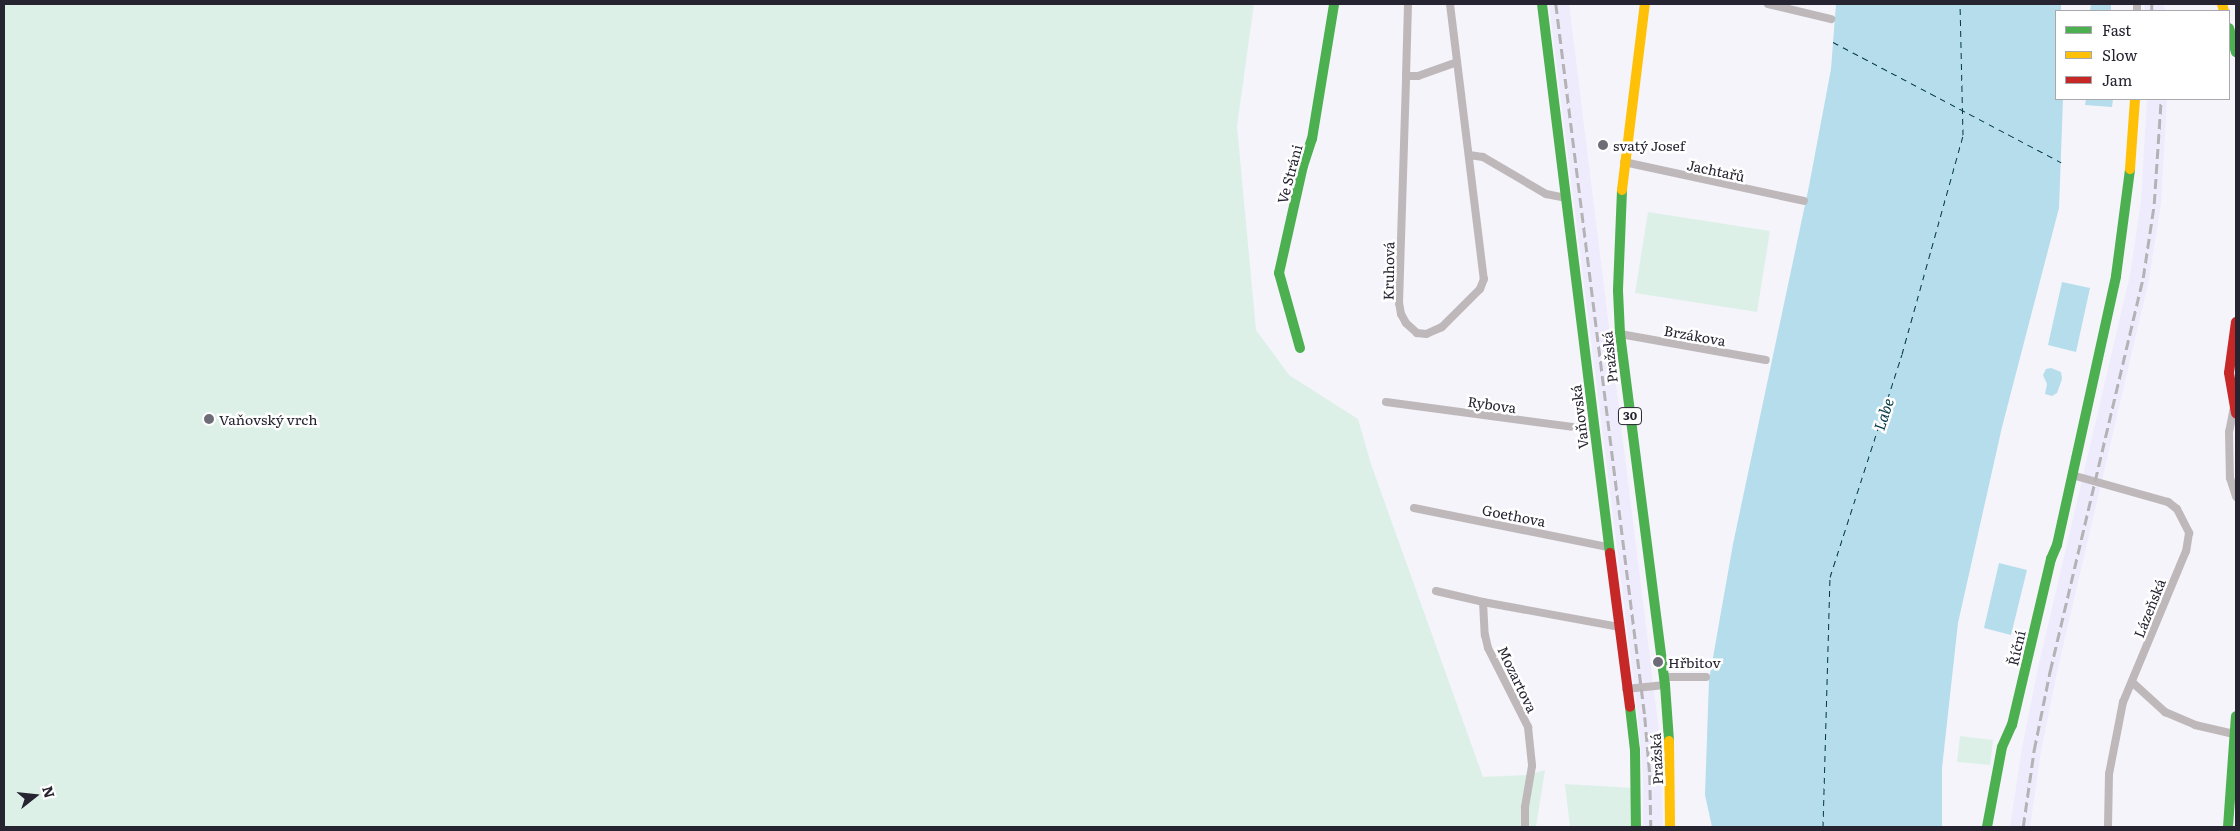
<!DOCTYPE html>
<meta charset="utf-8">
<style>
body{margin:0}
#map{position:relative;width:2240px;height:831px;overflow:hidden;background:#f5f4fb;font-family:Literata,serif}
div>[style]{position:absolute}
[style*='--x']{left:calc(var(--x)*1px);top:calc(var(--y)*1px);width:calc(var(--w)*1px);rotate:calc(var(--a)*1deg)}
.built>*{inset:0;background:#edebfc}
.green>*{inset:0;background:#ddf0e7}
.water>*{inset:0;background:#b5ddeb}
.ferry>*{height:1px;margin-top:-0.5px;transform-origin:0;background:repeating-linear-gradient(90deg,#003743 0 6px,transparent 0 11px)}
.street>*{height:8px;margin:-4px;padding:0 4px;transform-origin:4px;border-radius:4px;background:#beb8ba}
.fast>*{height:10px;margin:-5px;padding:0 5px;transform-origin:5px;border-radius:5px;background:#4caf50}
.slow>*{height:10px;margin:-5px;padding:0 5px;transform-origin:5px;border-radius:5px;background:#ffc107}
.jam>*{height:10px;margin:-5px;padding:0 5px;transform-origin:5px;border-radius:5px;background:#c62828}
.rail>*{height:2.5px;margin-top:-1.25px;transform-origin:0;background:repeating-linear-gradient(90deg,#b5b2b5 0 10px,transparent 0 15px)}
.dots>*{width:14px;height:14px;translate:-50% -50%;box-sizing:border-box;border:2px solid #fff;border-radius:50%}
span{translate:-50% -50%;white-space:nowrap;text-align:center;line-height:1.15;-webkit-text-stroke:5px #fff;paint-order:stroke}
.shield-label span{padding:1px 4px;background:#fff;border:1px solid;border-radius:4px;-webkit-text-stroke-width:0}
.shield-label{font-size:12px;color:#262430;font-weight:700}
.poi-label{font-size:14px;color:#262430}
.left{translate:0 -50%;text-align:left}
.street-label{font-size:14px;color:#262430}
.water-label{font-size:15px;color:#003743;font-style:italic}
.frame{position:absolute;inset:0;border:5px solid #262430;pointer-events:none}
.legend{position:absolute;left:2055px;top:10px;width:175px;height:90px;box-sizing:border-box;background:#fff;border:1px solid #a8a7ac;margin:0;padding:6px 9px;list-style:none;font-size:15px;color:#262430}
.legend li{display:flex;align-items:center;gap:10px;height:25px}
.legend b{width:25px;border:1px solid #a8a7ac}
.north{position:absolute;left:10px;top:771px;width:50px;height:50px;-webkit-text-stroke:4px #fff;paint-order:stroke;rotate:74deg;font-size:14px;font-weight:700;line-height:20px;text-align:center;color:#262430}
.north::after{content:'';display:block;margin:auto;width:18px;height:22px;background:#262430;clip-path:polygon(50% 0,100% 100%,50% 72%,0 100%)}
</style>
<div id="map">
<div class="built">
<i style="clip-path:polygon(1549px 4px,1569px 4px,1660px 740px,1663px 827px,1643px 827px,1643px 775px,1637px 708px)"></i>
<i style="clip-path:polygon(2144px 4px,2164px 4px,2165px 11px,2145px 11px)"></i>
<i style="clip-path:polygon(2147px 99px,2167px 99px,2161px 204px,2149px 279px,2057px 672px,2041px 751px,2030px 827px,2010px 827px,2022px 748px,2038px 668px,2130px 275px,2141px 202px)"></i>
</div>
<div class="green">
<i style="clip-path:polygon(4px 4px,1254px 4px,1237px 126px,1256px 330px,1289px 375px,1358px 419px,1371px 464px,1483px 777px,1528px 775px,1545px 770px,1536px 827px,4px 827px)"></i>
<i style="clip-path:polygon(1648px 212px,1770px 231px,1757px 312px,1635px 293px)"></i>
<i style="clip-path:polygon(1960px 736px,1993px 740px,1990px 765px,1957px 762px)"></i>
<i style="clip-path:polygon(1565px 784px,1634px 788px,1633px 827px,1570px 827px)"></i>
</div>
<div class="water">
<i style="clip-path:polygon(1836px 4px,2061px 4px,2061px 11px,2056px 11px,2056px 99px,2063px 99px,2059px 208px,2002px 427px,1958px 623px,1942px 768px,1942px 827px,1712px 827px,1705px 795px,1709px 680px,1733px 544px,1809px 186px,1831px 69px)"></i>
<i style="clip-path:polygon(2091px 4px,2111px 4px,2111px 11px,2090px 11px)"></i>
<i style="clip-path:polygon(2086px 99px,2113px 99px,2112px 107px,2085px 105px)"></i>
<i style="clip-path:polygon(2062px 282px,2090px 288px,2076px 352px,2048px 345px)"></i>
<i style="clip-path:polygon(2051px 368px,2061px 372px,2062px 379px,2057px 393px,2052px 396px,2045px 394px,2047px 384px,2043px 375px,2046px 369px)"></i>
<i style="clip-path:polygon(1999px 563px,2027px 570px,2011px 635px,1984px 628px)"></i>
</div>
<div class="ferry">
<i style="--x:1833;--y:42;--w:258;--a:27.8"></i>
<i style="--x:1823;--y:827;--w:250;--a:-88.4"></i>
<i style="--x:1830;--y:577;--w:234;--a:-72.1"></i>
<i style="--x:1902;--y:354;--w:227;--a:-74.4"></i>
<i style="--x:1963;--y:135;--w:131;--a:-91.3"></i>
</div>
<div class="street">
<i style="--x:1450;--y:4;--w:277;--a:83"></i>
<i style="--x:1484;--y:279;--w:11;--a:112"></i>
<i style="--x:1480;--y:289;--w:54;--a:135"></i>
<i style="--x:1442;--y:327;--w:17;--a:156"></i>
<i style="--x:1426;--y:334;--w:9;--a:-174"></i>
<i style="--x:1417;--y:333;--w:15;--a:-138"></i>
<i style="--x:1406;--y:323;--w:10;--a:-119"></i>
<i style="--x:1401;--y:314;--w:11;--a:-100"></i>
<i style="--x:1399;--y:303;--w:227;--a:-88.2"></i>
<i style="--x:1406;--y:76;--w:12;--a:0"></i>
<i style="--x:1418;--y:76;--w:41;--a:-19.7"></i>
<i style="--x:1768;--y:4;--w:65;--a:13.4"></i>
<i style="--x:2137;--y:11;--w:7;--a:-90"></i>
<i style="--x:1406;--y:76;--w:72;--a:-88.4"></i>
<i style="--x:1469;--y:155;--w:14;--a:8"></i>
<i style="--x:1483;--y:157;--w:73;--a:30.4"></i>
<i style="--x:1546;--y:194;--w:20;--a:11"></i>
<i style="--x:1624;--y:162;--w:184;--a:12.2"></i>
<i style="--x:1620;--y:334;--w:148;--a:10.1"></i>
<i style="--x:1386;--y:402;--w:211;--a:7.6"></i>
<i style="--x:2234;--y:407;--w:25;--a:101"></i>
<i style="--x:2229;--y:432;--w:46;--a:88.8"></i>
<i style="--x:2230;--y:478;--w:20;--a:72"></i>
<i style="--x:2072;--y:475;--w:100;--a:15.7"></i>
<i style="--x:2168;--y:502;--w:11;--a:38"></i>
<i style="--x:2177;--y:509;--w:27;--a:63"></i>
<i style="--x:2189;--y:533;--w:18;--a:99"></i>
<i style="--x:2186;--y:551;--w:164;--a:112.6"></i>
<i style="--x:2123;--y:702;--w:73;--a:101"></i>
<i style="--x:2109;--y:774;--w:53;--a:91.1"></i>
<i style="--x:1414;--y:508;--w:198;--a:11.4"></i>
<i style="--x:1436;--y:591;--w:48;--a:13.2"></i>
<i style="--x:1483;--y:602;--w:138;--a:10.4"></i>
<i style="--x:1483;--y:602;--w:33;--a:87"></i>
<i style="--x:1485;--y:635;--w:13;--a:77"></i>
<i style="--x:1488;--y:648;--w:89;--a:63.1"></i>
<i style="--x:1528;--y:727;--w:39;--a:84"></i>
<i style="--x:1532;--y:766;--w:42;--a:99.7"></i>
<i style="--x:1525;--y:807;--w:20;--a:90"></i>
<i style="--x:1664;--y:677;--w:42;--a:0"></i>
<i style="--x:2132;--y:682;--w:45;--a:42.3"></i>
<i style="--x:2165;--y:712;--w:33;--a:23"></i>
<i style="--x:2195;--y:725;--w:40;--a:13"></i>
<i style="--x:1626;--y:689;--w:39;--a:-6"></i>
</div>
<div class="fast">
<i style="--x:1542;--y:4;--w:553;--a:82.94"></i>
<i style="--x:2229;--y:28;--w:25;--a:74"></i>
<i style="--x:1622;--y:190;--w:101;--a:92.3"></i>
<i style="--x:1618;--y:291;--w:43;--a:87.3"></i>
<i style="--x:1620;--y:334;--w:354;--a:82.7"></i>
<i style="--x:1665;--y:685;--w:56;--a:85.9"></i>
<i style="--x:1300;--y:348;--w:78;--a:-105.6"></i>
<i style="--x:1279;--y:273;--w:110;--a:-77.4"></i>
<i style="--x:1303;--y:166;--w:28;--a:-72"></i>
<i style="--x:1312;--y:139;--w:137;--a:-80.7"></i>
<i style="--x:1630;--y:707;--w:43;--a:83.4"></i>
<i style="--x:1635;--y:750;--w:77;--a:89.3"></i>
<i style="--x:1987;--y:827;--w:81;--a:-79.4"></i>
<i style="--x:2002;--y:747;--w:24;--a:-66"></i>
<i style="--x:2012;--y:725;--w:171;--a:-76.8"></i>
<i style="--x:2051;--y:559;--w:15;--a:-67"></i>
<i style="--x:2057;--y:545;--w:275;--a:-77.6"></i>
<i style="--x:2116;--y:276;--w:108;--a:-82.5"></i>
<i style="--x:2228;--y:827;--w:111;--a:-85.9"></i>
</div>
<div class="slow">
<i style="--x:2222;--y:4;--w:7;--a:74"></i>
<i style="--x:2130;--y:169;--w:70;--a:-85.9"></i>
<i style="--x:1622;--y:190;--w:187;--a:-83"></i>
<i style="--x:1669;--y:741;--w:86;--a:89.3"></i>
</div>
<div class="jam">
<i style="--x:2236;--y:322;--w:51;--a:97.8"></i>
<i style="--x:2229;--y:373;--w:41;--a:80.1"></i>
<i style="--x:1610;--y:553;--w:155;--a:82.6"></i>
</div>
<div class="rail">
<i style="--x:1556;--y:4;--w:719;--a:82.88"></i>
<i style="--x:1645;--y:717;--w:58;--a:85.1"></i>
<i style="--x:1650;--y:775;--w:52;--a:88.9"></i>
<i style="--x:2152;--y:4;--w:7;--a:90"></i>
<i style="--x:2023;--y:827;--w:78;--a:-81.9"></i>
<i style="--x:2034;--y:750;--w:81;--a:-78.6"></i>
<i style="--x:2050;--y:671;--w:404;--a:-76.7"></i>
<i style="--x:2143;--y:278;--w:75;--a:-81.5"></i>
<i style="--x:2154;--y:204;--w:105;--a:-86.2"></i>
</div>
<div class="dots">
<i style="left:1603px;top:145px;background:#6e6d77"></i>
<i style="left:209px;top:419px;background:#6e6d77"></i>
<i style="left:1658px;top:662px;background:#6e6d77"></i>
</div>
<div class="shield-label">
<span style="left:1630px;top:416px">30</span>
</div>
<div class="poi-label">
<span class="left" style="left:1613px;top:145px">svatý Josef</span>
<span class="left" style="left:219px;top:419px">Vaňovský vrch</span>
<span class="left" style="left:1668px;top:662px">Hřbitov</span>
</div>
<div class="street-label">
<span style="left:1716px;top:170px;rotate:12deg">Jachtařů</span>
<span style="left:1289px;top:174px;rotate:-75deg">Ve Stráni</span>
<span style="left:1388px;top:271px;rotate:-89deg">Kruhová</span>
<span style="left:1695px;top:335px;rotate:10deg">Brzákova</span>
<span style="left:1609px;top:357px;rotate:-96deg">Pražská</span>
<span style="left:1492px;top:404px;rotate:8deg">Rybova</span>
<span style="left:1579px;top:417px;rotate:-97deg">Vaňovská</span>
<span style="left:1514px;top:515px;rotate:11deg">Goethova</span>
<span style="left:2149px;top:608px;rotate:-68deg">Lázeňská</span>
<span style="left:2016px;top:648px;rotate:-77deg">Říční</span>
<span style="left:1518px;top:679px;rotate:64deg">Mozartova</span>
<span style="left:1656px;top:759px;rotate:-93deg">Pražská</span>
</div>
<div class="water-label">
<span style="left:1883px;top:414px;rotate:-72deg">Labe</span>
</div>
<div class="frame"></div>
<ul class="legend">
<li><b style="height:6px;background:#4caf50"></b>Fast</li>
<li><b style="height:6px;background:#ffc107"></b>Slow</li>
<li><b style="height:6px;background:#c62828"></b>Jam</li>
</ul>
<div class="north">N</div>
</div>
